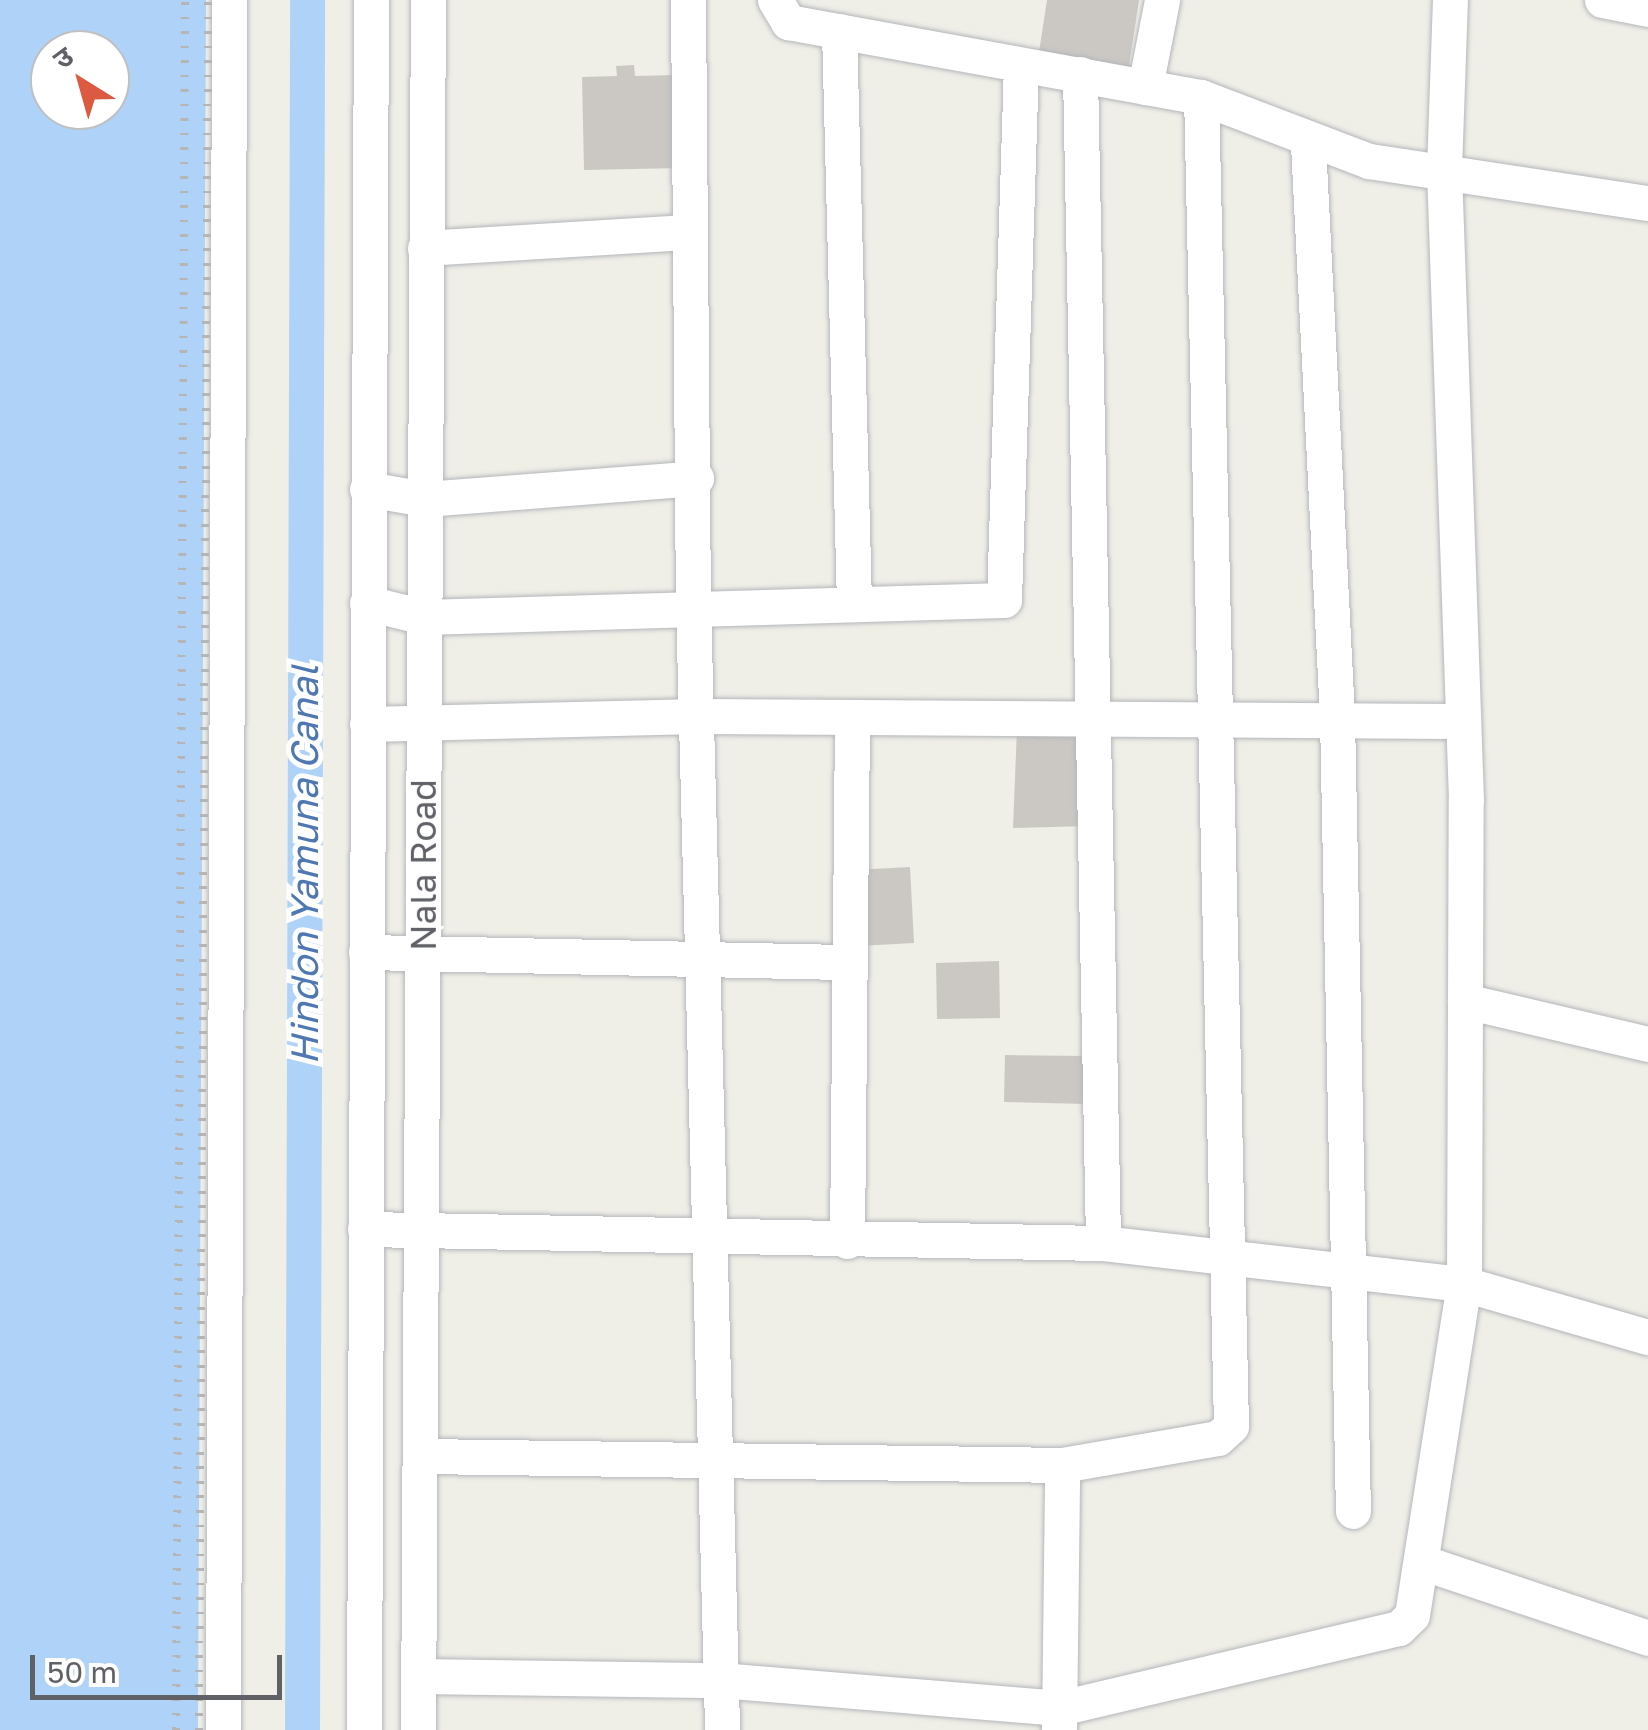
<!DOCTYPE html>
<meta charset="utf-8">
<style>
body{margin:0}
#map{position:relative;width:1648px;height:1730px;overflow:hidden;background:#efeee7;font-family:"Golos Text","Noto Sans Devanagari",sans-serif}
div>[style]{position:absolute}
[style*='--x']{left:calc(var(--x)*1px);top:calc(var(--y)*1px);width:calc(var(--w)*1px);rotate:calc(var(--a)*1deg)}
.water>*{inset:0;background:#aed2f8}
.canal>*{height:35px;margin:-17.5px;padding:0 17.5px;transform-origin:17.5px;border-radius:17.5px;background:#aed2f8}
.building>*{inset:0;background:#cbc8c4}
.roads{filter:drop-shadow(0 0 2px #b4b6ba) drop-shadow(0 0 2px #b4b6ba)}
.minor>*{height:35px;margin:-17.5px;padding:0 17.5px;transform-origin:17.5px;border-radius:17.5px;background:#fff}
.rail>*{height:8px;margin-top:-4px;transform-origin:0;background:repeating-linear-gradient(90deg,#b5b5b6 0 2.5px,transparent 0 14.5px)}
span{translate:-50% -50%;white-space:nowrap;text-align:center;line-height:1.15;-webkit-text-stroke:10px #fff;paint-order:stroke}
.street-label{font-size:35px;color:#5f6166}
.water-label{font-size:38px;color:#4f77b2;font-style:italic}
.north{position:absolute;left:30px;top:30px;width:100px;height:100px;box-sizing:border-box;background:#fff;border:2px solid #bfc0c2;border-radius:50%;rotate:323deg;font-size:28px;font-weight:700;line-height:40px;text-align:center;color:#5f6166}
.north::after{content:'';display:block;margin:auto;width:35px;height:45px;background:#db5a41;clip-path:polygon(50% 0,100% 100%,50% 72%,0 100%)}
.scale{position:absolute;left:30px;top:1655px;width:252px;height:45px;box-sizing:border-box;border:5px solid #5f6166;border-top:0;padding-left:12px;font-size:30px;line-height:35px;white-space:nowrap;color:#5f6166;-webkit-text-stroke:8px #fff;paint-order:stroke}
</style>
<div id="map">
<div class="water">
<i style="clip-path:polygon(evenodd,0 0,206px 0,198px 1730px,0 1730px,0 0,50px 50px,110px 50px,110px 110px,50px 110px,50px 50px)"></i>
</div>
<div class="canal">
<i style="--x:302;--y:1730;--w:1730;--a:-89.83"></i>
</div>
<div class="building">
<i style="clip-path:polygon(1047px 0,1139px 0,1127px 79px,1037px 65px)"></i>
<i style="clip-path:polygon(634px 65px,635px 76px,678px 75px,680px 168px,584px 170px,582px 77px,617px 76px,616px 66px)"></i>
<i style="clip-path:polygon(1017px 728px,1089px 737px,1087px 826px,1013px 828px)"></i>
<i style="clip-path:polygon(910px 867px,914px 943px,858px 946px,854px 870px)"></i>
<i style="clip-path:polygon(999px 961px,1000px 1018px,937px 1019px,936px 963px)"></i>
<i style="clip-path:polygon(1005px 1055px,1086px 1056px,1086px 1104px,1004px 1102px)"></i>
</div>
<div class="roads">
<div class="minor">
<i style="--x:688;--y:0;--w:604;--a:89.53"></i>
<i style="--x:693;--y:604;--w:1126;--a:88.52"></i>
<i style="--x:775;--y:0;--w:26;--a:59"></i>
<i style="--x:788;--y:22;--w:420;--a:10.3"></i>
<i style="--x:1201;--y:97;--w:180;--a:20.9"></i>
<i style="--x:1369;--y:161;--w:282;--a:8.6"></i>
<i style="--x:1602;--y:0;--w:47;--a:11.1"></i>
<i style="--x:839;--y:31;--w:571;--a:88.5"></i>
<i style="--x:1080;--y:74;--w:1169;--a:88.87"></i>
<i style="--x:1145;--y:87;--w:89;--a:-78.9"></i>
<i style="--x:1308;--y:144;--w:574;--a:87.1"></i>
<i style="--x:1337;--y:717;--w:794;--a:88.85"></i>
<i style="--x:425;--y:248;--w:265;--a:-3.5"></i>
<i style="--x:367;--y:489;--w:59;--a:9.8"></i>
<i style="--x:425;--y:499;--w:272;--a:-4.4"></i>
<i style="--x:367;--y:603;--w:59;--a:13.8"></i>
<i style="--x:424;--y:617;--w:580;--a:-1.68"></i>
<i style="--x:1004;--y:600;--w:534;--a:-88.18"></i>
<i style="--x:367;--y:724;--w:332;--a:-1.4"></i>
<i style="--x:699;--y:716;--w:760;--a:0.38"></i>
<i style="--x:366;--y:952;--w:484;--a:1.2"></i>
<i style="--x:1465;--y:1001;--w:188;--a:13.2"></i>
<i style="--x:365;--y:1229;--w:738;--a:1.09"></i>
<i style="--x:1103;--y:1243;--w:363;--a:6.5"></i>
<i style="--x:1464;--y:1284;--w:191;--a:16.1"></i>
<i style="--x:847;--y:1241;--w:519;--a:-89.45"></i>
<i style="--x:421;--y:1456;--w:641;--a:0.8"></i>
<i style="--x:1424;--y:1563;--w:236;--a:18.5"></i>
<i style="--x:418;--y:1676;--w:302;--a:0.8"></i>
<i style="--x:720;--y:1680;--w:341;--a:4.7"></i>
<i style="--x:1060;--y:1708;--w:348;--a:-13.3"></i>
<i style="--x:1399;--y:1628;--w:18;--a:-45"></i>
<i style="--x:1412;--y:1615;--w:335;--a:-81.1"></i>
<i style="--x:1464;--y:1284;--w:484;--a:-89.8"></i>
<i style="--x:1466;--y:800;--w:630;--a:-92"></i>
<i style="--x:1444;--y:170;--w:170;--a:-88"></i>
<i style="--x:1059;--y:1729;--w:264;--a:-89.3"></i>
<i style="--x:1062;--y:1465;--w:158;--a:-9.8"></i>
<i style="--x:1218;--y:1438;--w:18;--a:-43"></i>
<i style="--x:1231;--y:1426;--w:1329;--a:-91.29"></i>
<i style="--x:223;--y:1730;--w:1730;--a:-89.8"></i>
<i style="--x:364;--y:1730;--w:1730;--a:-89.77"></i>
<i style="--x:418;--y:1730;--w:1730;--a:-89.67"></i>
</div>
</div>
<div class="rail">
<i style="--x:176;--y:1730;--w:1730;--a:-89.7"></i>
<i style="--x:199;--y:1730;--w:1730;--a:-89.7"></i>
</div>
<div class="street-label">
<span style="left:423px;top:865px;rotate:-90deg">Nala Road</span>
</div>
<div class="water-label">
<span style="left:304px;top:865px;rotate:-90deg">Hindon Yamuna Canal</span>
</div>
<div class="north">उ</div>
<div class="scale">50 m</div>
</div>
